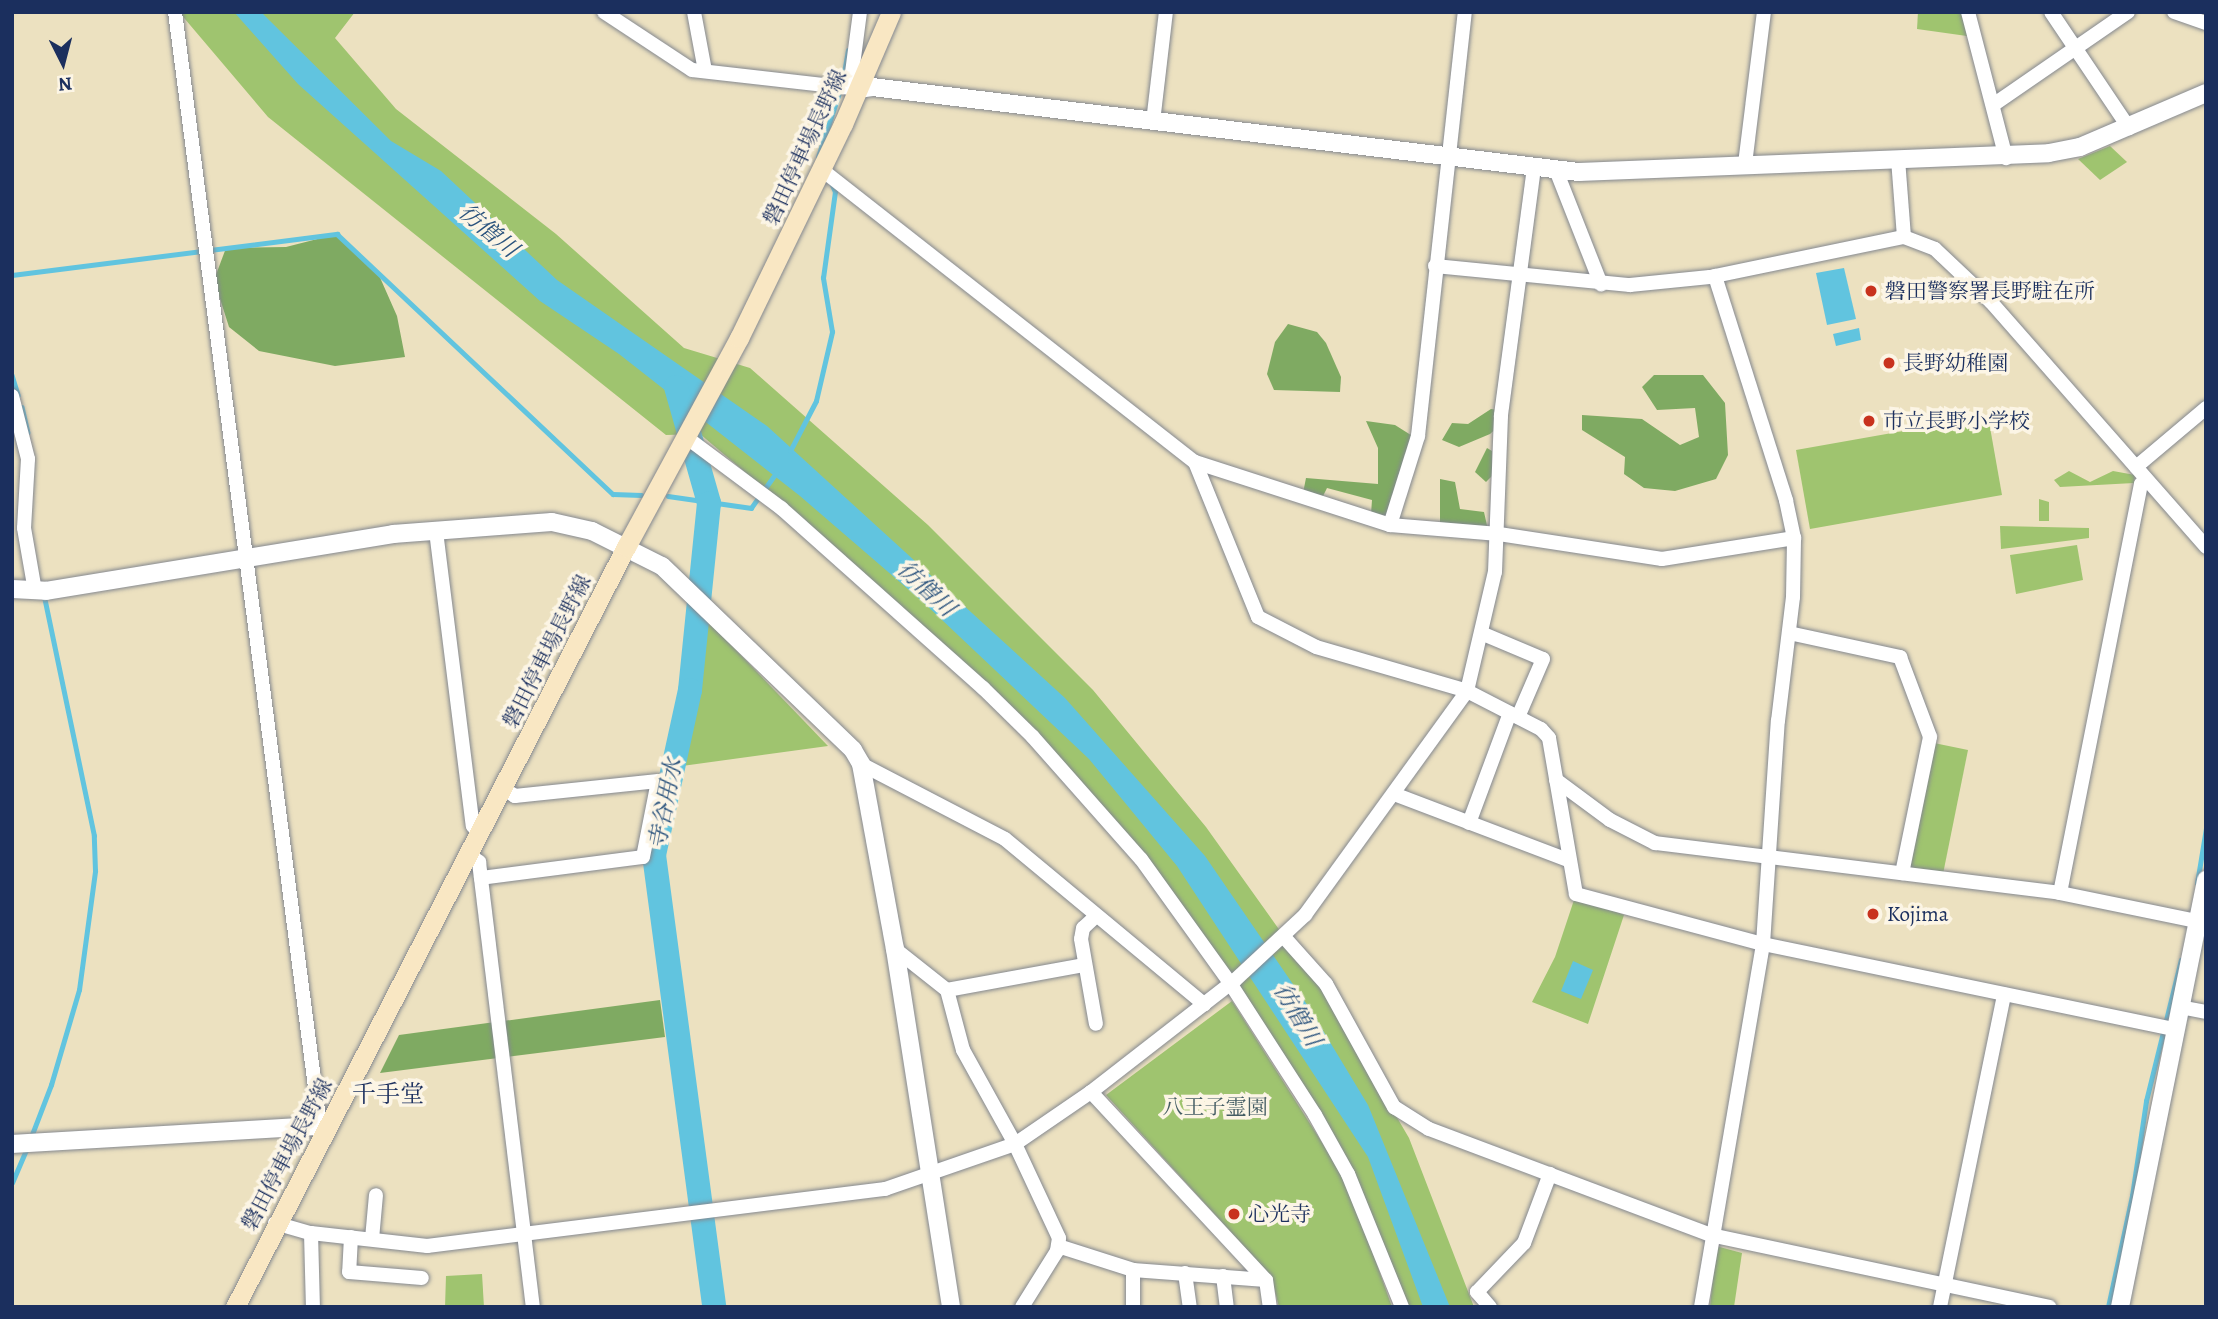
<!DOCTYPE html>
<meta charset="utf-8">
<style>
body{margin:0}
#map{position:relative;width:2218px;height:1319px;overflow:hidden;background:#ece1c0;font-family:Alegreya,"Noto Serif JP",serif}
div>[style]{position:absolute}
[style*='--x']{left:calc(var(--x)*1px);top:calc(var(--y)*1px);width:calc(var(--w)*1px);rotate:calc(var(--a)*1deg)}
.green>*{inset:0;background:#9fc46f}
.forest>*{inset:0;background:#7faa62}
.water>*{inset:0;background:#61c4df}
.stream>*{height:4.5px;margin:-2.25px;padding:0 2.25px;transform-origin:2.25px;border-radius:2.25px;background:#61c4df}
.river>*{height:24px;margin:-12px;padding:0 12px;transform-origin:12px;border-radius:12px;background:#61c4df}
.roads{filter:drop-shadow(0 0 2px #84888f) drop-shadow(0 0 2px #84888f)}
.minor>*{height:14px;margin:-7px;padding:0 7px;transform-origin:7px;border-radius:7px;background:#fff}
.tertiary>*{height:18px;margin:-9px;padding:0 9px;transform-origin:9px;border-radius:9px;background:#fff}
.secondary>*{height:19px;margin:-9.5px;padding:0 9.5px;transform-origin:9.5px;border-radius:9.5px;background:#f9e7c3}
.dots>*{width:19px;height:19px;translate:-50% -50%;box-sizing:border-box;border:4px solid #fcf5e5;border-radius:50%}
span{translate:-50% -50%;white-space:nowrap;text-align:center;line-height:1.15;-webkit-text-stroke:7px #fcf5e5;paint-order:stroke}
.street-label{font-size:21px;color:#1b2f5e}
.poi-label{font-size:21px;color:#1b2f5e}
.left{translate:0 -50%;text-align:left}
.park-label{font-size:21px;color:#435c63}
.water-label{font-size:23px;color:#2c547e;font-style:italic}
.quarter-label{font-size:24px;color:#1b2f5e}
.frame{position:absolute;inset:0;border:14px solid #1b2f5e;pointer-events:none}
.north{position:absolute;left:28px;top:28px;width:70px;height:70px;-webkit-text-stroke:5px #fcf5e5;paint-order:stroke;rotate:174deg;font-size:19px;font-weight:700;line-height:28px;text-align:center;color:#1b2f5e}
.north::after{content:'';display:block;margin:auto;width:24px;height:32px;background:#1b2f5e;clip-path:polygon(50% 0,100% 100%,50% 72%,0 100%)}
</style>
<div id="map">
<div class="green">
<i style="clip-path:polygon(179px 12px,355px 12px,335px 38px,396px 109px,556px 234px,684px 348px,750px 368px,928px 525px,1093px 690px,1206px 827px,1323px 991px,1409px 1138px,1474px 1307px,1402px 1307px,1354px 1200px,1392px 1307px,1279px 1307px,1271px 1276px,1106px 1095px,1232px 1001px,1328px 1152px,1260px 1025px,1158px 882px,1032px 736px,859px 569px,700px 434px,666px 435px,268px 117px)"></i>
<i style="clip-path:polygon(1918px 12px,1968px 12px,1974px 37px,1917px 29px)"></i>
<i style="clip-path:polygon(2110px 146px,2127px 162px,2100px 180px,2078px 159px)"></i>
<i style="clip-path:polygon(1988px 416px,2002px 495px,1810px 529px,1796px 450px)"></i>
<i style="clip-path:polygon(2069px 471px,2090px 482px,2113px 471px,2135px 475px,2134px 483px,2060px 487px,2054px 480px)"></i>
<i style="clip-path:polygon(2039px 499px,2049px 502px,2049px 521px,2039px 521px)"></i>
<i style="clip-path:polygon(2000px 526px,2089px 528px,2089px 538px,2001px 549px)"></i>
<i style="clip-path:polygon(2077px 545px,2083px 580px,2016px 594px,2010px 555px)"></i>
<i style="clip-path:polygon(708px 621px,828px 746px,682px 766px)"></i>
<i style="clip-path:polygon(1934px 743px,1968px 750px,1943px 874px,1909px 869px)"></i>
<i style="clip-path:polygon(1576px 894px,1624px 915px,1588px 1024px,1532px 1002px,1555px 957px)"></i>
<i style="clip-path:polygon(1716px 1246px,1742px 1253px,1734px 1307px,1710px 1307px)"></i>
<i style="clip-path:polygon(482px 1274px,484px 1307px,445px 1307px,446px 1276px)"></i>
</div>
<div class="forest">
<i style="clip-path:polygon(337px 234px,378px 273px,397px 316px,405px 357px,335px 366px,259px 351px,229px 327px,214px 280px,226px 248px,286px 247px)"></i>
<i style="clip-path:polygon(1288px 324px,1317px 332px,1326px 343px,1341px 377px,1340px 392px,1274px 390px,1267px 374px,1275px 342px)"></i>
<i style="clip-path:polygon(1654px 375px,1703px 375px,1725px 403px,1728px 455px,1716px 479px,1675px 491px,1644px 488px,1624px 474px,1625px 457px,1582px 430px,1582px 415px,1642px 419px,1680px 445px,1699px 437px,1695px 408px,1657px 410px,1642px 387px)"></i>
<i style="clip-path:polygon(1491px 409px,1498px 410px,1500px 425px,1490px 434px,1459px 447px,1442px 440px,1452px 423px,1468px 424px)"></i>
<i style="clip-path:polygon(1366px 421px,1395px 425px,1414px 437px,1388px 519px,1371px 514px,1372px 500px,1327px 488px,1321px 500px,1303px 493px,1306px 478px,1378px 484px,1378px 448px)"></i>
<i style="clip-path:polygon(1487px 448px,1492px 451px,1492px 476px,1486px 482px,1475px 472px)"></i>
<i style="clip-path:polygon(1440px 479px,1455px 482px,1460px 509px,1484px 512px,1488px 530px,1440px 526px)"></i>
<i style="clip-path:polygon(660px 1000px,665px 1037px,380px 1073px,399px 1035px)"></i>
</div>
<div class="water">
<i style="clip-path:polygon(234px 12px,261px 12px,391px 141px,441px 171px,557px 280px,767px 426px,1065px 698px,1205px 856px,1310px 1009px,1368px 1105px,1450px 1307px,1423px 1307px,1368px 1157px,1177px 866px,1089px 759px,923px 602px,800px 496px,619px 354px,540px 301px,298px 84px)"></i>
<i style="clip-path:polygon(1844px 268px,1856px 319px,1827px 325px,1816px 273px)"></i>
<i style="clip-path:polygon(1859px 328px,1861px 340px,1836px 346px,1833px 334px)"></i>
<i style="clip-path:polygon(1573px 961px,1593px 970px,1581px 999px,1561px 991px)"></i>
</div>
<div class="stream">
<i style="--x:818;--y:157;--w:77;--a:-71.8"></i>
<i style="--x:842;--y:84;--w:34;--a:-80"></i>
<i style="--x:12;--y:275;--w:328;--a:-7.2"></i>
<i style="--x:337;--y:234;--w:379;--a:43.3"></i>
<i style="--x:613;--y:494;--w:28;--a:2"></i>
<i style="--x:12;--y:375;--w:21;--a:73"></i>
<i style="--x:22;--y:407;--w:26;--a:77"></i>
<i style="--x:790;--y:451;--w:56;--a:-62.5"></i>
<i style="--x:816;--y:401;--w:71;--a:-76.9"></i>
<i style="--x:832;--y:332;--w:55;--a:-99.5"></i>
<i style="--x:823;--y:278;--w:87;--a:-82.1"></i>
<i style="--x:835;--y:192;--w:10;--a:-114"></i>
<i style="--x:668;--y:496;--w:84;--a:8.2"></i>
<i style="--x:751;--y:508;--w:43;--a:-54.5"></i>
<i style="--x:2197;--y:883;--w:56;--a:-80.7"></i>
<i style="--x:31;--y:1137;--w:56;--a:-69"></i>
<i style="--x:51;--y:1085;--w:99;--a:-73.6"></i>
<i style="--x:79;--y:990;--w:120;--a:-82.3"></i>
<i style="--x:95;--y:871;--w:35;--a:-92"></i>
<i style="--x:94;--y:836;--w:245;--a:-101.8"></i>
<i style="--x:12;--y:1183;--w:38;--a:-67"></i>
<i style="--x:2108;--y:1307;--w:114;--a:-77.8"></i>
<i style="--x:2132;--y:1196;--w:96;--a:-81.6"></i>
<i style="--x:2146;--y:1101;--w:145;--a:-76.1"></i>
</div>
<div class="river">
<i style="--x:676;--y:387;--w:121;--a:74.1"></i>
<i style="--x:709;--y:503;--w:188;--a:95.8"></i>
<i style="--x:690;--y:690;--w:169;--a:102.3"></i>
<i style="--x:654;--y:855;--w:456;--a:82.4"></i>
</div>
<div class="roads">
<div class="minor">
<i style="--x:175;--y:12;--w:1123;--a:82.58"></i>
<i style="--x:604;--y:12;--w:105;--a:33.4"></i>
<i style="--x:692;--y:70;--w:167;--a:6.5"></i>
<i style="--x:694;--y:12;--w:60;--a:79.4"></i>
<i style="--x:1968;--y:12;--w:151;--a:75.4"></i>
<i style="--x:2051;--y:12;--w:140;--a:56.1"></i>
<i style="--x:2174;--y:12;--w:34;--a:19"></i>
<i style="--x:850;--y:88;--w:77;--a:-82.5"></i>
<i style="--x:1993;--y:105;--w:164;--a:-34.6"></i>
<i style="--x:1153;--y:122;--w:111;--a:-83.3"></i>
<i style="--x:1898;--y:159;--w:78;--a:85.6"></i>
<i style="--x:1745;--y:164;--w:153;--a:-82.9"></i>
<i style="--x:821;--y:169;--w:475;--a:38.1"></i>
<i style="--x:1195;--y:462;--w:167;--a:67.9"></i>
<i style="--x:1258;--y:617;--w:65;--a:27.3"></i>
<i style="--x:1316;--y:647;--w:157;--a:16.2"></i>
<i style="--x:1467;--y:691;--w:83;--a:27.2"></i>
<i style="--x:1541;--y:729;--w:12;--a:48"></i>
<i style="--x:1549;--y:738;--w:158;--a:80.2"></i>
<i style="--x:1576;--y:894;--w:194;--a:15"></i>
<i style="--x:1763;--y:944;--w:421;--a:11.7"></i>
<i style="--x:1556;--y:170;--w:123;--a:68.5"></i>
<i style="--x:1435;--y:266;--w:196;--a:5.6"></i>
<i style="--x:1630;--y:285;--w:80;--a:-5.7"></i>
<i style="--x:1710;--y:277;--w:198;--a:-11.7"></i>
<i style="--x:1904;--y:237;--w:33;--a:21"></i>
<i style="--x:1935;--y:249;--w:77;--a:43.4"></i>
<i style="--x:1991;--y:302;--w:326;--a:48.7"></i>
<i style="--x:12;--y:396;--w:65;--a:75.7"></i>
<i style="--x:28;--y:459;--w:69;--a:93.3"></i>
<i style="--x:24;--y:528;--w:64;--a:80.1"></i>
<i style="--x:686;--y:437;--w:119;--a:36.8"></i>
<i style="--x:781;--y:508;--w:271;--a:41.7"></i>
<i style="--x:983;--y:688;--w:69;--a:44.4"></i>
<i style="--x:1032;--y:736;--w:164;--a:48.5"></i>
<i style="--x:1141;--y:859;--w:153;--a:54.3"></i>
<i style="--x:1230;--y:983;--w:157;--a:57.2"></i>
<i style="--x:1315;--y:1115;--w:68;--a:60.8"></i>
<i style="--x:1348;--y:1174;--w:144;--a:67.9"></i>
<i style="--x:1195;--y:462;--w:205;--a:17.9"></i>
<i style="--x:1390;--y:525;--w:109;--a:4.7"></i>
<i style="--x:1499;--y:534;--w:165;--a:8.7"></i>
<i style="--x:1662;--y:559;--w:134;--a:-9"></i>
<i style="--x:2136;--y:467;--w:92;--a:-40.1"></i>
<i style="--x:1390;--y:525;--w:93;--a:-72.5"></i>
<i style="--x:1418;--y:436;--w:427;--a:-83.7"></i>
<i style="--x:436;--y:531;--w:297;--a:82.9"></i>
<i style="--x:473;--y:826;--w:9;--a:36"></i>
<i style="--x:1481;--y:633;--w:67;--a:22.8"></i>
<i style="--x:1543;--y:659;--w:63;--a:113.3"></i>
<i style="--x:1789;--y:633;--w:114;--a:12.2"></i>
<i style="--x:1900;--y:657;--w:85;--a:69.4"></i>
<i style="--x:1930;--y:737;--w:139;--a:101.6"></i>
<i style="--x:861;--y:764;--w:162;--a:27.5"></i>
<i style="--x:1005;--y:839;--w:259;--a:39.7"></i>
<i style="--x:1556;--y:780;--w:67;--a:36.5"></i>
<i style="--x:1610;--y:820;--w:51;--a:27.1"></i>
<i style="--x:1655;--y:843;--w:408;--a:7"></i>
<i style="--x:2060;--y:893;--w:149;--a:11.6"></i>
<i style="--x:1394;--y:794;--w:188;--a:20.8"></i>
<i style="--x:1469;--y:823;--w:117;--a:-69.6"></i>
<i style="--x:468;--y:854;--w:14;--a:36"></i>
<i style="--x:479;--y:862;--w:448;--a:83.1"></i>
<i style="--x:481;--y:878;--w:163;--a:-7.4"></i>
<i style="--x:643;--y:857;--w:77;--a:-78.8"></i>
<i style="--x:658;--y:781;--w:144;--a:174"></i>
<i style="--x:515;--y:796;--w:15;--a:-148"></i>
<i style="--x:2060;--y:893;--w:417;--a:-78.8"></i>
<i style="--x:2141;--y:484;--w:7;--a:-34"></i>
<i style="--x:1095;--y:917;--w:16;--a:137"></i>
<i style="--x:1083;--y:928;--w:11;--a:100"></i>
<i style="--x:1081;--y:939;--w:86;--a:80"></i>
<i style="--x:1284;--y:937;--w:63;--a:48.2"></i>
<i style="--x:1326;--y:984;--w:141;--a:61.1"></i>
<i style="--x:1394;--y:1107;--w:41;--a:32.2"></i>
<i style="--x:1429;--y:1129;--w:301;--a:20.6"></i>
<i style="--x:1711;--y:1235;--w:346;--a:12"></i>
<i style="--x:895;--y:949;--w:66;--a:38.3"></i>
<i style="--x:947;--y:990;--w:62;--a:75.1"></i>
<i style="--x:963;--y:1050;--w:107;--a:61"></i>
<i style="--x:1015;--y:1144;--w:104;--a:64.9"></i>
<i style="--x:1059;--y:1238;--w:13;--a:99"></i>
<i style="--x:1057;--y:1251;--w:66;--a:122"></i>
<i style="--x:947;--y:990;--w:140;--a:-10.3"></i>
<i style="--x:2180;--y:1007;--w:26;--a:11"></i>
<i style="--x:1091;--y:1092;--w:257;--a:47.1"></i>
<i style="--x:1266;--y:1280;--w:27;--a:82"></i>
<i style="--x:275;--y:1223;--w:37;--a:16"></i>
<i style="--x:311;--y:1233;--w:117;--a:6.4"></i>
<i style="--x:427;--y:1246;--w:462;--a:-7.1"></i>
<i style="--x:885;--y:1189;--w:138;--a:-19.1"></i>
<i style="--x:1015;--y:1144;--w:92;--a:-34.4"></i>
<i style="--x:1091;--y:1092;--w:182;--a:-37.9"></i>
<i style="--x:1235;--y:980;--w:96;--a:-42.9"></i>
<i style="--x:1305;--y:915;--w:276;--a:-54.1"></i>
<i style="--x:1467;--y:691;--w:122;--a:-76.8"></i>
<i style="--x:1495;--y:572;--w:157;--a:-87.8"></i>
<i style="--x:1501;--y:415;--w:249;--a:-82.4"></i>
<i style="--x:311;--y:1233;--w:74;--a:88.5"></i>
<i style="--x:351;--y:1237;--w:35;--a:93"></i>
<i style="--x:349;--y:1272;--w:73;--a:4.7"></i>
<i style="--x:372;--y:1239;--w:44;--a:-84.8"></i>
<i style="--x:1058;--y:1246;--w:79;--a:17.7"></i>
<i style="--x:1133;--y:1270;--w:133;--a:4.3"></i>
<i style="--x:1185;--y:1273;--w:34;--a:82"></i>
<i style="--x:1223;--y:1276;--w:31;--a:83"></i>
<i style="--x:1133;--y:1307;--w:37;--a:-90"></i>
<i style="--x:1490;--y:1307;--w:20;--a:-131"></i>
<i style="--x:1477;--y:1292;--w:68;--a:-46.2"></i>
<i style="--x:1524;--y:1243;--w:74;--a:-69.4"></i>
<i style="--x:1701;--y:1307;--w:368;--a:-80.3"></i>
<i style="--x:1763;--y:944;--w:224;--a:-86.2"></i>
<i style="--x:1778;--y:721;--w:125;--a:-83.1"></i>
<i style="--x:1793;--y:597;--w:59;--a:-89"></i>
<i style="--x:1794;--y:538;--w:39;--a:-102"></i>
<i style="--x:1786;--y:500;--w:235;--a:-107.6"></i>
<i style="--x:1940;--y:1307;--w:319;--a:-78.4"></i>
</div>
<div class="tertiary">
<i style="--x:858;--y:89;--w:14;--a:-8"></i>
<i style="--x:872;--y:87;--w:712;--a:6.86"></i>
<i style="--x:1579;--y:172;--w:470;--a:-2.3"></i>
<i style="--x:2049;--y:153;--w:32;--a:-11"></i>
<i style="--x:2080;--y:147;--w:137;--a:-23.2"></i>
<i style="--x:12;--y:589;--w:34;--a:3"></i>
<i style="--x:46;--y:591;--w:352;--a:-9.3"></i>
<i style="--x:393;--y:534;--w:159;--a:-4.3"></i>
<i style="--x:552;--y:522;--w:41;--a:12.7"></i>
<i style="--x:592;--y:531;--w:78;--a:26.6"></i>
<i style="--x:662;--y:566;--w:265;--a:43.9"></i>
<i style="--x:853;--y:750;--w:16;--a:60"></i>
<i style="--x:861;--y:764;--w:188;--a:79.6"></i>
<i style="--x:895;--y:949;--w:362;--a:81.1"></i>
<i style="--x:12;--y:1144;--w:317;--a:-3.4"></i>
<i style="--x:2120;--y:1307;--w:436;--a:-78.6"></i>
</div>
<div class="secondary">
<i style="--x:235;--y:1307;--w:855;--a:-62.78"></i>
<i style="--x:626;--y:547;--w:238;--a:-61.6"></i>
<i style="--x:739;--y:338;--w:238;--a:-64.1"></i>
<i style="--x:843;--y:124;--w:122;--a:-66.8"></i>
</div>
</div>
<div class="dots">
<i style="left:1871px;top:291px;background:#c8321e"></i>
<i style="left:1889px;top:363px;background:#c8321e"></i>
<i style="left:1869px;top:421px;background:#c8321e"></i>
<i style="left:1873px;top:914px;background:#c8321e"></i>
<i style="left:1234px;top:1214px;background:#c8321e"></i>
</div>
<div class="street-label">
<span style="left:805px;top:147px;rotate:-65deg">磐田停車場長野線</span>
<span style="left:547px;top:651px;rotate:-63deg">磐田停車場長野線</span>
<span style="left:287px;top:1154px;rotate:-62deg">磐田停車場長野線</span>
</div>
<div class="poi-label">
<span class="left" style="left:1885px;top:291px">磐田警察署長野駐在所</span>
<span class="left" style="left:1903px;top:363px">長野幼稚園</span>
<span class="left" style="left:1883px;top:421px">市立長野小学校</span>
<span class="left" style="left:1887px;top:914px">Kojima</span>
<span class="left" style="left:1248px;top:1214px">心光寺</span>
</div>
<div class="park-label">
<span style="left:1215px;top:1107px">八王子霊園</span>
</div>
<div class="water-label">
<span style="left:488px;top:231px;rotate:40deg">彷僧川</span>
<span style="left:926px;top:589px;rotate:43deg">彷僧川</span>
<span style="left:666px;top:804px;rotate:-79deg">寺谷用水</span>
<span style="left:1297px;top:1015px;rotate:59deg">彷僧川</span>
</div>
<div class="quarter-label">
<span style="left:388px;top:1095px">千手堂</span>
</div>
<div class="frame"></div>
<div class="north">N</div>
</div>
